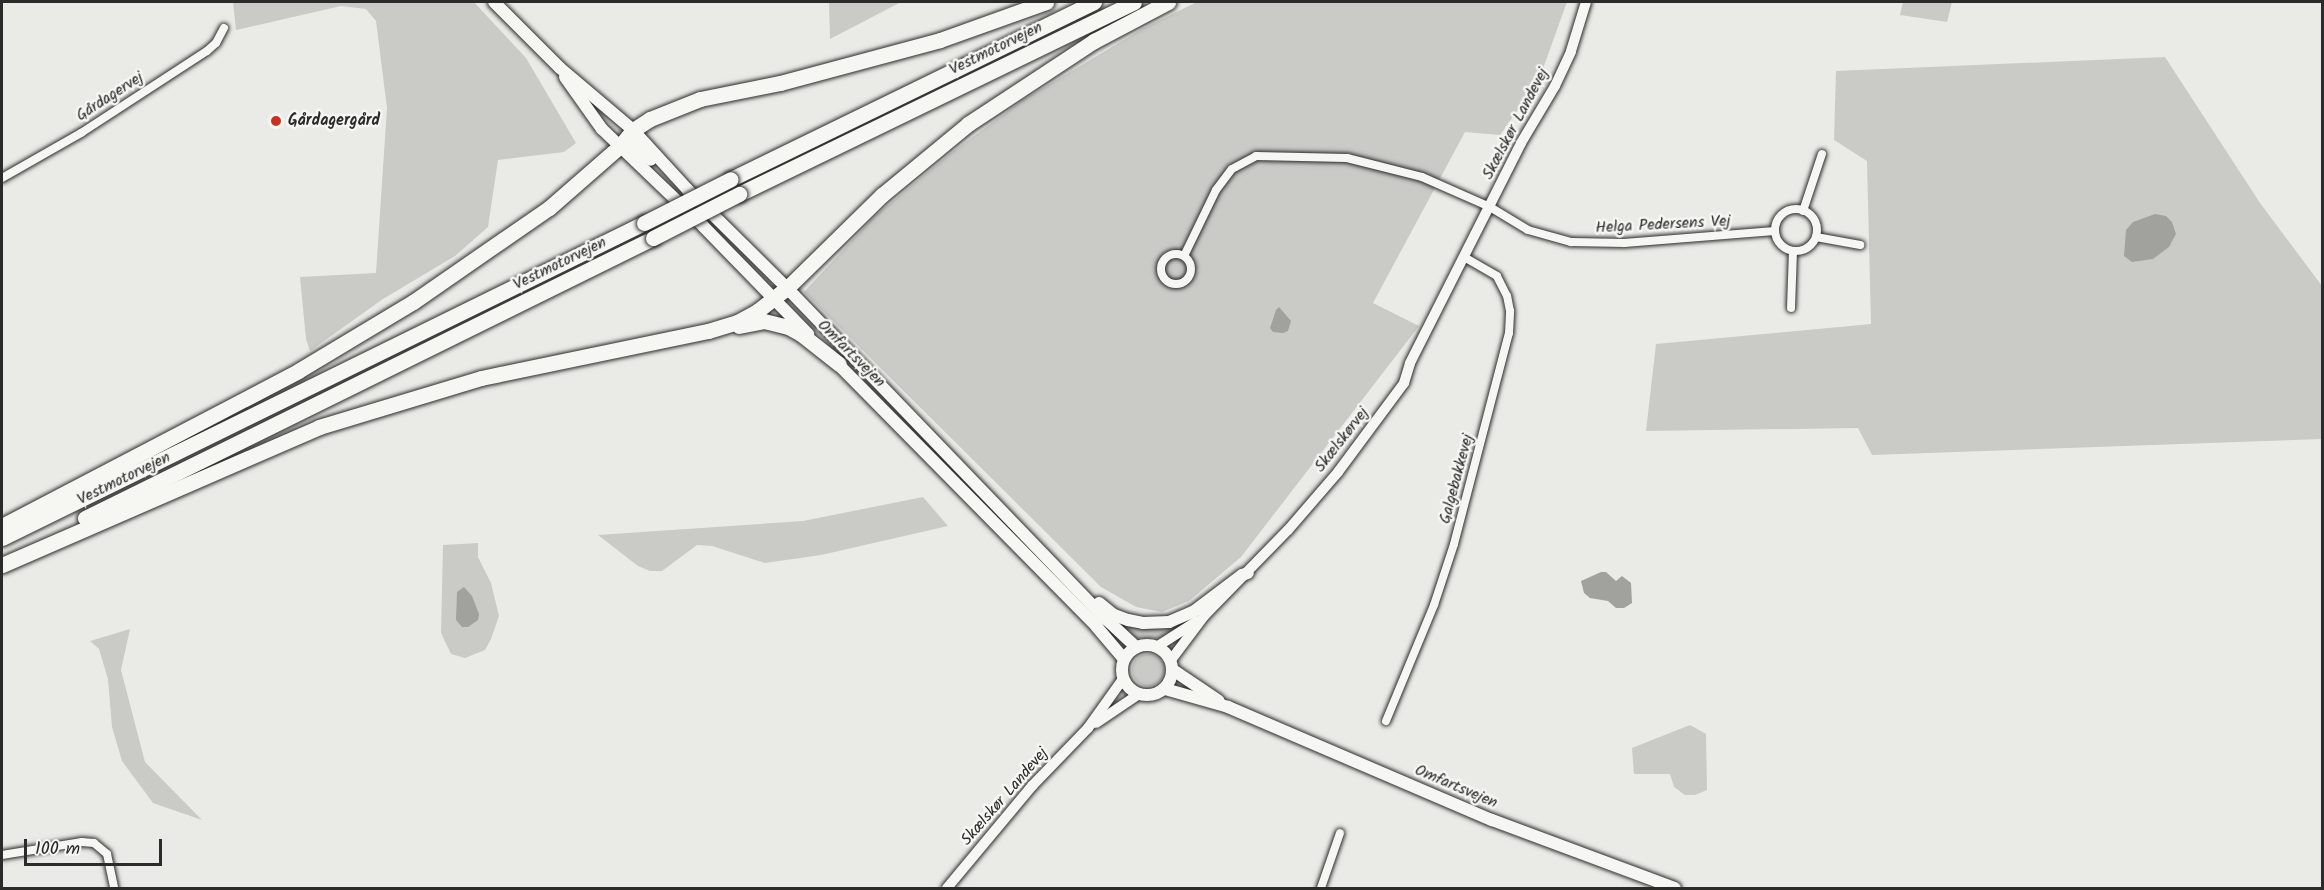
<!DOCTYPE html>
<meta charset="utf-8">
<style>
body{margin:0}
#map{position:relative;width:2324px;height:890px;overflow:hidden;background:#eaeae6;font-family:Kalam,sans-serif}
div>[style]{position:absolute}
[style*='--x']{left:calc(var(--x)*1px);top:calc(var(--y)*1px);width:calc(var(--w)*1px);rotate:calc(var(--a)*1deg)}
.green>*{inset:0;background:#cacac7}
.round{border-radius:50%}
.water>*{inset:0;background:#a1a19e}
.roads{filter:drop-shadow(0 0 2px #2b2b2b) drop-shadow(0 0 2px #2b2b2b)}
.street>*{height:8px;margin:-4px;padding:0 4px;transform-origin:4px;border-radius:4px;background:#f6f6f2}
.street>.ring{margin:-4px;padding:0;box-sizing:content-box;background:none;border:8px solid #f6f6f2;border-radius:50%}
.secondary>*{height:10px;margin:-5px;padding:0 5px;transform-origin:5px;border-radius:5px;background:#f6f6f2}
.primary>*{height:12px;margin:-6px;padding:0 6px;transform-origin:6px;border-radius:6px;background:#f6f6f2}
.primary>.ring{margin:-6px;padding:0;box-sizing:content-box;background:none;border:12px solid #f6f6f2;border-radius:50%}
.highway>*{height:15px;margin:-7.5px;padding:0 7.5px;transform-origin:7.5px;border-radius:7.5px;background:#f6f6f2}
.bridges{filter:drop-shadow(0 0 2px #2b2b2b) drop-shadow(0 0 2px #2b2b2b)}
.highway-bridge>*{height:15px;margin:-7.5px;padding:0 7.5px;transform-origin:7.5px;border-radius:7.5px;background:#f6f6f2}
.dots>*{width:16px;height:16px;translate:-50% -50%;box-sizing:border-box;border:3px solid #f6f6f2;border-radius:50%}
span{translate:-50% -50%;white-space:nowrap;text-align:center;line-height:1.15;-webkit-text-stroke:5px #f6f6f2;paint-order:stroke}
.street-label{font-size:16px;color:#2b2b2b}
.poi-label{font-size:16px;color:#2b2b2b;font-weight:700}
.left{translate:0 -50%;text-align:left}
.frame{position:absolute;inset:0;border:3px solid #2b2b2b;pointer-events:none}
.scale{position:absolute;left:24px;top:839px;width:138px;height:27px;box-sizing:border-box;border:3px solid #2b2b2b;border-top:0;padding-left:8px;font-size:18px;line-height:21px;white-space:nowrap;color:#2b2b2b;-webkit-text-stroke:4px #f6f6f2;paint-order:stroke}
</style>
<div id="map">
<div class="green">
<i style="clip-path:polygon(233px 2px,474px 2px,526px 58px,576px 143px,564px 152px,498px 160px,488px 227px,455px 256px,383px 299px,310px 351px,306px 339px,300px 277px,376px 273px,387px 108px,376px 21px,366px 9px,341px 6px,236px 30px)"></i>
<i style="clip-path:polygon(829px 2px,901px 2px,830px 39px)"></i>
<i style="clip-path:polygon(1197px 2px,1567px 2px,1541px 74px,1527px 97px,1500px 135px,1465px 132px,1373px 303px,1419px 326px,1241px 557px,1189px 601px,1162px 612px,1136px 607px,1101px 587px,804px 292px,875px 216px,951px 153px,1023px 100px,1142px 29px)"></i>
<i style="clip-path:polygon(1903px 2px,1952px 2px,1947px 22px,1900px 15px)"></i>
<i style="clip-path:polygon(2165px 57px,2260px 203px,2322px 286px,2322px 439px,1872px 455px,1858px 428px,1646px 431px,1656px 344px,1871px 324px,1867px 161px,1834px 140px,1836px 71px)"></i>
<i style="clip-path:polygon(923px 497px,948px 526px,821px 555px,765px 563px,712px 546px,697px 545px,662px 571px,650px 571px,638px 566px,598px 535px,803px 521px)"></i>
<i style="clip-path:polygon(478px 543px,478px 557px,491px 583px,499px 616px,491px 639px,485px 650px,465px 658px,451px 654px,441px 633px,443px 545px)"></i>
<i style="clip-path:polygon(1112px 617px,1185px 620px,1187px 624px,1166px 638px,1137px 638px,1130px 636px)"></i>
<i style="clip-path:polygon(130px 629px,121px 670px,145px 762px,202px 820px,153px 803px,122px 761px,112px 727px,108px 679px,99px 649px,90px 641px)"></i>
<i class="round" style="left:1132px;top:654px;width:32px;height:32px"></i>
<i style="clip-path:polygon(1690px 725px,1706px 734px,1707px 790px,1695px 795px,1685px 795px,1674px 787px,1670px 774px,1634px 774px,1632px 748px)"></i>
</div>
<div class="water">
<i style="clip-path:polygon(2155px 214px,2166px 216px,2172px 222px,2176px 234px,2169px 247px,2153px 259px,2132px 262px,2124px 256px,2126px 230px,2133px 222px)"></i>
<i style="clip-path:polygon(1279px 307px,1291px 321px,1288px 331px,1283px 333px,1273px 332px,1270px 328px,1276px 310px)"></i>
<i style="clip-path:polygon(1601px 572px,1606px 572px,1616px 581px,1622px 576px,1631px 583px,1632px 603px,1624px 608px,1616px 608px,1608px 601px,1590px 598px,1584px 593px,1581px 581px)"></i>
<i style="clip-path:polygon(464px 587px,472px 596px,479px 614px,478px 620px,468px 627px,462px 627px,456px 620px,457px 592px)"></i>
</div>
<div class="roads">
<div class="street">
<i style="--x:2;--y:178;--w:91;--a:-29.7"></i>
<i style="--x:81;--y:133;--w:150;--a:-33.1"></i>
<i style="--x:207;--y:51;--w:12;--a:-42"></i>
<i style="--x:216;--y:43;--w:17;--a:-62"></i>
<i class="ring" style="left:1775px;top:209px;width:34px;height:34px"></i>
<i style="--x:1803;--y:211;--w:60;--a:-71.6"></i>
<i style="--x:1816;--y:237;--w:45;--a:10.3"></i>
<i class="ring" style="left:1161px;top:254px;width:22px;height:22px"></i>
<i style="--x:1184;--y:256;--w:73;--a:-64.1"></i>
<i style="--x:1216;--y:190;--w:26;--a:-53"></i>
<i style="--x:1232;--y:169;--w:27;--a:-28"></i>
<i style="--x:1256;--y:156;--w:91;--a:1.3"></i>
<i style="--x:1347;--y:158;--w:77;--a:14.2"></i>
<i style="--x:1422;--y:177;--w:74;--a:23.8"></i>
<i style="--x:1490;--y:207;--w:44;--a:31.2"></i>
<i style="--x:1528;--y:230;--w:45;--a:15.6"></i>
<i style="--x:1571;--y:242;--w:54;--a:1.1"></i>
<i style="--x:1625;--y:243;--w:149;--a:-4.6"></i>
<i style="--x:1791;--y:308;--w:57;--a:-88"></i>
<i style="--x:1386;--y:721;--w:126;--a:-67.5"></i>
<i style="--x:1434;--y:605;--w:64;--a:-71.8"></i>
<i style="--x:1454;--y:544;--w:218;--a:-75.4"></i>
<i style="--x:1509;--y:333;--w:22;--a:-87"></i>
<i style="--x:1510;--y:311;--w:15;--a:-101"></i>
<i style="--x:1507;--y:296;--w:22;--a:-117"></i>
<i style="--x:1497;--y:276;--w:38;--a:-150"></i>
<i style="--x:2;--y:855;--w:81;--a:-9.2"></i>
<i style="--x:82;--y:842;--w:12;--a:5"></i>
<i style="--x:94;--y:843;--w:17;--a:40"></i>
<i style="--x:107;--y:854;--w:35;--a:78"></i>
<i style="--x:1321;--y:888;--w:58;--a:-70.9"></i>
</div>
<div class="secondary">
<i style="--x:1158;--y:646;--w:46;--a:-32.7"></i>
<i style="--x:1171;--y:660;--w:55;--a:-53.1"></i>
<i style="--x:1204;--y:616;--w:120;--a:-45.7"></i>
<i style="--x:1288;--y:530;--w:77;--a:-49.2"></i>
<i style="--x:1338;--y:472;--w:111;--a:-53.4"></i>
<i style="--x:1404;--y:383;--w:21;--a:-73"></i>
<i style="--x:1410;--y:363;--w:246;--a:-63.2"></i>
<i style="--x:1521;--y:143;--w:66;--a:-59.2"></i>
<i style="--x:1555;--y:86;--w:38;--a:-65"></i>
<i style="--x:1571;--y:51;--w:51;--a:-73"></i>
<i style="--x:1096;--y:723;--w:52;--a:-34"></i>
<i style="--x:947;--y:888;--w:133;--a:-50.2"></i>
<i style="--x:1032;--y:786;--w:81;--a:-46"></i>
<i style="--x:1088;--y:728;--w:60;--a:-54.5"></i>
</div>
<div class="primary">
<i style="--x:494;--y:2;--w:93;--a:45"></i>
<i style="--x:560;--y:68;--w:96;--a:40.3"></i>
<i style="--x:633;--y:130;--w:80;--a:47.5"></i>
<i style="--x:687;--y:189;--w:141;--a:44.7"></i>
<i style="--x:787;--y:288;--w:460;--a:46.1"></i>
<i style="--x:1106;--y:619;--w:41;--a:43"></i>
<i style="--x:565;--y:77;--w:64;--a:54.6"></i>
<i style="--x:602;--y:129;--w:140;--a:43.8"></i>
<i style="--x:703;--y:226;--w:151;--a:45.8"></i>
<i style="--x:620;--y:146;--w:14;--a:4"></i>
<i style="--x:634;--y:147;--w:21;--a:37"></i>
<i style="--x:833;--y:359;--w:375;--a:45.4"></i>
<i style="--x:1096;--y:626;--w:43;--a:49.7"></i>
<i style="--x:1099;--y:603;--w:19;--a:39"></i>
<i style="--x:1114;--y:615;--w:15;--a:20"></i>
<i style="--x:1128;--y:620;--w:15;--a:11"></i>
<i style="--x:1143;--y:623;--w:26;--a:-2"></i>
<i style="--x:1169;--y:622;--w:26;--a:-23"></i>
<i style="--x:1193;--y:612;--w:61;--a:-37.1"></i>
<i style="--x:1242;--y:575;--w:6;--a:-18"></i>
<i class="ring" style="left:1122px;top:645px;width:38px;height:38px"></i>
<i style="--x:1173;--y:670;--w:55;--a:34"></i>
<i style="--x:1165;--y:689;--w:66;--a:15.9"></i>
<i style="--x:1228;--y:707;--w:287;--a:23.2"></i>
<i style="--x:1492;--y:820;--w:195;--a:20.4"></i>
</div>
<div class="highway">
<i style="--x:731;--y:179;--w:404;--a:-26"></i>
<i style="--x:739;--y:194;--w:439;--a:-25.9"></i>
<i style="--x:739;--y:326;--w:25;--a:-11"></i>
<i style="--x:764;--y:321;--w:25;--a:14"></i>
<i style="--x:788;--y:327;--w:15;--a:28"></i>
<i style="--x:801;--y:334;--w:48;--a:38.3"></i>
<i style="--x:85;--y:518;--w:633;--a:-26.24"></i>
<i style="--x:2;--y:526;--w:334;--a:-27.6"></i>
<i style="--x:298;--y:371;--w:134;--a:-31"></i>
<i style="--x:413;--y:302;--w:165;--a:-34.7"></i>
<i style="--x:549;--y:208;--w:94;--a:-41.1"></i>
<i style="--x:620;--y:146;--w:21;--a:-51"></i>
<i style="--x:633;--y:130;--w:20;--a:-33"></i>
<i style="--x:650;--y:119;--w:54;--a:-21.8"></i>
<i style="--x:700;--y:99;--w:82;--a:-11.3"></i>
<i style="--x:780;--y:83;--w:166;--a:-15"></i>
<i style="--x:940;--y:40;--w:113;--a:-19.7"></i>
<i style="--x:2;--y:538;--w:715;--a:-26.14"></i>
<i style="--x:2;--y:565;--w:346;--a:-23.5"></i>
<i style="--x:319;--y:427;--w:169;--a:-16.8"></i>
<i style="--x:481;--y:378;--w:232;--a:-11.7"></i>
<i style="--x:708;--y:331;--w:30;--a:-17"></i>
<i style="--x:737;--y:322;--w:21;--a:-28"></i>
<i style="--x:756;--y:312;--w:39;--a:-38"></i>
<i style="--x:787;--y:288;--w:133;--a:-44.4"></i>
<i style="--x:882;--y:195;--w:112;--a:-39.5"></i>
<i style="--x:968;--y:124;--w:151;--a:-33.4"></i>
<i style="--x:1094;--y:41;--w:84;--a:-27.8"></i>
</div>
</div>
<div class="bridges">
<div class="highway-bridge">
<i style="--x:644;--y:223;--w:97;--a:-26.8"></i>
<i style="--x:653;--y:238;--w:97;--a:-27.1"></i>
</div>
</div>
<div class="dots">
<i style="left:276px;top:121px;background:#c8321e"></i>
</div>
<div class="street-label">
<span style="left:996px;top:49px;rotate:-26deg">Vestmotorvejen</span>
<span style="left:110px;top:97px;rotate:-33deg">Gårdagervej</span>
<span style="left:1516px;top:124px;rotate:-62deg">Skælskør Landevej</span>
<span style="left:1663px;top:225px;rotate:-3deg">Helga Pedersens Vej</span>
<span style="left:560px;top:264px;rotate:-26deg">Vestmotorvejen</span>
<span style="left:851px;top:354px;rotate:45deg">Omfartsvejen</span>
<span style="left:1342px;top:440px;rotate:-52deg">Skælskørvej</span>
<span style="left:124px;top:479px;rotate:-26deg">Vestmotorvejen</span>
<span style="left:1457px;top:479px;rotate:-75deg">Galgebakkevej</span>
<span style="left:1456px;top:787px;rotate:23deg">Omfartsvejen</span>
<span style="left:1005px;top:797px;rotate:-49deg">Skælskør Landevej</span>
</div>
<div class="poi-label">
<span class="left" style="left:288px;top:121px">Gårdagergård</span>
</div>
<div class="frame"></div>
<div class="scale">100 m</div>
</div>
